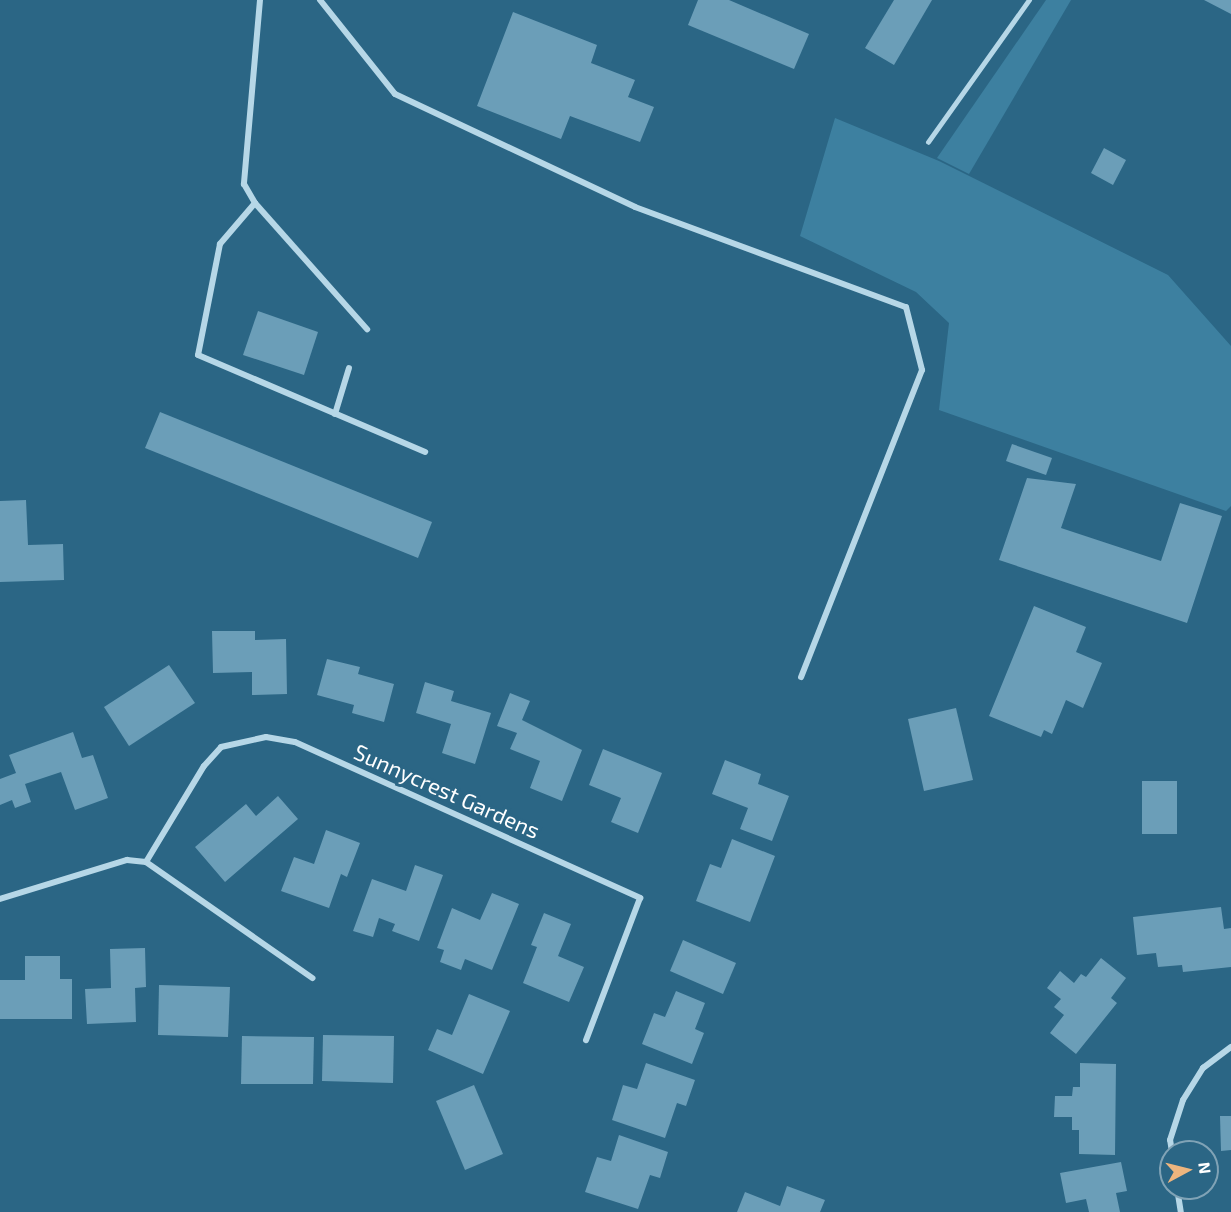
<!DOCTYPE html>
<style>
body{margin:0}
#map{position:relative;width:1231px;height:1212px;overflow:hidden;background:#2b6685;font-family:"Exo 2",sans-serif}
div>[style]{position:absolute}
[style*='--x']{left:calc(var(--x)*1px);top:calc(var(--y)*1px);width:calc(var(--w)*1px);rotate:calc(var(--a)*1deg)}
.green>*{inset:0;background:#3d80a0}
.building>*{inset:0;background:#6b9eb8}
.lane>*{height:4.5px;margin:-2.25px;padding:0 2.25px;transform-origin:2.25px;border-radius:2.25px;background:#b6d7e7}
.street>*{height:6px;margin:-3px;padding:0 3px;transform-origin:3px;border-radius:3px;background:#b6d7e7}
span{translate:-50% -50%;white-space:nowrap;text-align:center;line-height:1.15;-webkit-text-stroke:6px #2b6685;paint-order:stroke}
.street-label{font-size:22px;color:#fff}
.north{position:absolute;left:1159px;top:1140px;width:60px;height:60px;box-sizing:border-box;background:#2b6685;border:2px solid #80a3b6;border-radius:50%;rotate:83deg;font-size:16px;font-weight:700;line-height:24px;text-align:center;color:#fff}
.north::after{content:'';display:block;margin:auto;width:21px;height:27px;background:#edb57e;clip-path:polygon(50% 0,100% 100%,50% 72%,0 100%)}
</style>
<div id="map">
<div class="green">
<i style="clip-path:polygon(1046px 0,1071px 0,969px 174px,937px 158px)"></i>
<i style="clip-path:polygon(835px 118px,939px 161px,1168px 275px,1231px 346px,1231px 506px,1226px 511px,939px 410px,949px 323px,916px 292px,800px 236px)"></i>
</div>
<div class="building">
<i style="clip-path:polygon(698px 0,729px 0,809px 34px,794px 69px,688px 25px)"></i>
<i style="clip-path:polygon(894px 0,932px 0,894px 65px,865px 48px)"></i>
<i style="clip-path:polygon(1204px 0,1231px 0,1231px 14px)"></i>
<i style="clip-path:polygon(513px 12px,597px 45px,591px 63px,635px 80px,628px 97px,654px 107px,640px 142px,570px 116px,561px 139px,477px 106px)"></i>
<i style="clip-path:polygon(1104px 148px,1126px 160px,1113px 185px,1091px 173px)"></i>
<i style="clip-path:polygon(258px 311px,318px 332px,304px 375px,243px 355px)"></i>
<i style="clip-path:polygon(160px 412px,432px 522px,418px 558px,145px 448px)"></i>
<i style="clip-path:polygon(1012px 444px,1052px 458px,1046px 475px,1006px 461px)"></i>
<i style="clip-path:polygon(1027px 478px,1076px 484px,1061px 528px,1161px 561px,1180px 503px,1222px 516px,1187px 623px,999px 560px)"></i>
<i style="clip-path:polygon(26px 500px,28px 545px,63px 544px,64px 580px,0 582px,0 501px)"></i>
<i style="clip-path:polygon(1034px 606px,1086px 627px,1076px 652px,1102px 663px,1083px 708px,1066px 700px,1052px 734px,1044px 730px,1041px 737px,989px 716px)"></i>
<i style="clip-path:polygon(212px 631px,255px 631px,255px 640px,286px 639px,287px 694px,252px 695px,252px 672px,213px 673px)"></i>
<i style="clip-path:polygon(327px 659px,360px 667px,358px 674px,394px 684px,384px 722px,352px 713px,354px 705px,317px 695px)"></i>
<i style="clip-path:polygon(169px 665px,195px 703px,129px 746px,104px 707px)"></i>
<i style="clip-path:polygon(425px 682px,454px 691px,451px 701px,491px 713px,475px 764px,442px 753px,451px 724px,416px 713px)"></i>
<i style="clip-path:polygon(510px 693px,530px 701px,522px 720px,582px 750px,562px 801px,530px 788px,540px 761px,510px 749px,517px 733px,497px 726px)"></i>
<i style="clip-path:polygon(956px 708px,973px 780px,924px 791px,908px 719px)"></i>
<i style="clip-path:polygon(73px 732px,82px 758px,93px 755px,108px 798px,75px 810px,61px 772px,25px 784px,31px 802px,15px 808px,12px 800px,0 805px,0 779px,16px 773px,9px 755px)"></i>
<i style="clip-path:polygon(603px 749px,662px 773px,638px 833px,611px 822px,621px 798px,589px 785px)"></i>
<i style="clip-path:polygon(725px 760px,761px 774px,758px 784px,789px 796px,772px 841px,740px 829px,748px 808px,712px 794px)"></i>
<i style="clip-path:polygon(1142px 781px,1177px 781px,1177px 834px,1142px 834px)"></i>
<i style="clip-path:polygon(278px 796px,298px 819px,225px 882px,195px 847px,246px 804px,256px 816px)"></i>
<i style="clip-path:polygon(326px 830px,360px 843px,347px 877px,341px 874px,329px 908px,281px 891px,294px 857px,314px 864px)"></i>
<i style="clip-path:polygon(732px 839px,775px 856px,750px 922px,696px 901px,710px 864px,721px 868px)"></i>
<i style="clip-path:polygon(415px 865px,443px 875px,419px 941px,392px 931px,395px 924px,379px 918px,373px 937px,353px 931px,372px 879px,406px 891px)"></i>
<i style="clip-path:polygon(492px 893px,519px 904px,492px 970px,465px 959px,461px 970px,440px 962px,444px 950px,437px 948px,452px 908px,480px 920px)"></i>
<i style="clip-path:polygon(1221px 907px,1224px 929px,1231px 928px,1231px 967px,1183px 972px,1182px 965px,1158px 967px,1156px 953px,1137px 955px,1133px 917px)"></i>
<i style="clip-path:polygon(544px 913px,571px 924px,558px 956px,584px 967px,569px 1002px,523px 983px,537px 947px,531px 945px)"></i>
<i style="clip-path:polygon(683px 940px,736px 963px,723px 994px,670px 971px)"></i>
<i style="clip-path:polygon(145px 948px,146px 987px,135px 988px,136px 1022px,87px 1024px,85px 989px,111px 988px,110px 949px)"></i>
<i style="clip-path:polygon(25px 956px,60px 956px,60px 979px,72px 979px,72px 1019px,0 1019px,0 980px,25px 980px)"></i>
<i style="clip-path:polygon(1101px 958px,1126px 978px,1111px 998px,1117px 1003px,1076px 1054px,1050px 1033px,1064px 1015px,1054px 1007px,1061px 999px,1047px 988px,1060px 971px,1074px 983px,1081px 974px,1086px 977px)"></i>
<i style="clip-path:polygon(159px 985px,230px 987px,228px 1037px,158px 1035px)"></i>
<i style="clip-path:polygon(676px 991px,705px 1003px,695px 1029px,704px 1033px,692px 1064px,642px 1044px,654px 1013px,665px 1017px)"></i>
<i style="clip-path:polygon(469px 994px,510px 1011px,483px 1074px,428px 1050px,437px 1029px,452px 1035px)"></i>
<i style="clip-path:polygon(323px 1035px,394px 1036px,393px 1083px,322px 1081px)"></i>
<i style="clip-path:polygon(242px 1036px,314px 1037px,313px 1084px,241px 1084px)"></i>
<i style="clip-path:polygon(646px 1063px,695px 1080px,686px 1106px,677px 1103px,665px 1138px,612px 1120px,623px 1085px,637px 1089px)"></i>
<i style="clip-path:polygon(1080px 1063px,1116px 1064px,1115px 1155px,1079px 1154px,1079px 1130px,1072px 1130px,1072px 1117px,1054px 1117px,1055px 1096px,1072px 1096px,1073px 1087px,1080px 1087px)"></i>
<i style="clip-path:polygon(474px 1085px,503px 1154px,465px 1170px,436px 1101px)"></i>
<i style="clip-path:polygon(1220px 1116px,1231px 1116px,1231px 1150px,1221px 1151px)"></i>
<i style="clip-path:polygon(619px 1135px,668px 1152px,660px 1178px,650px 1175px,638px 1209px,585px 1192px,597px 1157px,611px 1161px)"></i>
<i style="clip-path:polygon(1121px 1162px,1127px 1191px,1116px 1193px,1120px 1212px,1089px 1212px,1086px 1199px,1066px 1203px,1060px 1173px)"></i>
<i style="clip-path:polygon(787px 1186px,825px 1200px,820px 1212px,737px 1212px,745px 1192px,780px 1206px)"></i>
</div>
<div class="lane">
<i style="--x:928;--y:142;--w:174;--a:-54.6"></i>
</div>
<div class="street">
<i style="--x:260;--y:0;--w:185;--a:95"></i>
<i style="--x:244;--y:184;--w:22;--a:60"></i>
<i style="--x:255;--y:203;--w:169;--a:48.4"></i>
<i style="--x:320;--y:0;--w:120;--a:51.4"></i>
<i style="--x:395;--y:94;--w:265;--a:25.2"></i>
<i style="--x:635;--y:207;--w:289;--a:20.3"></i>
<i style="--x:906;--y:307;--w:65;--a:75.7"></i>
<i style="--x:922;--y:370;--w:330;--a:111.5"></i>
<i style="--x:255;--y:203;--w:54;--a:130.5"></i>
<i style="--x:220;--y:244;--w:113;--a:101.2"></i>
<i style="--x:198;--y:355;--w:247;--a:23.1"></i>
<i style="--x:335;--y:414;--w:48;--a:-73.1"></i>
<i style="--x:146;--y:862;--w:112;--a:-58.9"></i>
<i style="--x:204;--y:766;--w:25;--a:-48"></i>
<i style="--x:221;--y:747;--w:46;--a:-12.5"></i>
<i style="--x:266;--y:737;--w:29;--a:10"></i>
<i style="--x:295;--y:742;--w:379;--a:24.3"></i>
<i style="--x:640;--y:898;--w:152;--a:110.8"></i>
<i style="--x:0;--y:899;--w:133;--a:-17.1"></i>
<i style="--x:127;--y:860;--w:19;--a:6"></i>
<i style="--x:146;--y:862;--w:203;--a:34.9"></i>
<i style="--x:1172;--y:1152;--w:12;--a:-99"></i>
<i style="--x:1170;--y:1140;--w:42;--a:-72"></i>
<i style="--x:1183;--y:1100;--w:38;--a:-58"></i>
<i style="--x:1203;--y:1068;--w:35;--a:-37"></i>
<i style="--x:1177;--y:1188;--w:24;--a:81"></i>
</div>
<div class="street-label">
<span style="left:447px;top:791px;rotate:24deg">Sunnycrest Gardens</span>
</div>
<div class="north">N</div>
</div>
